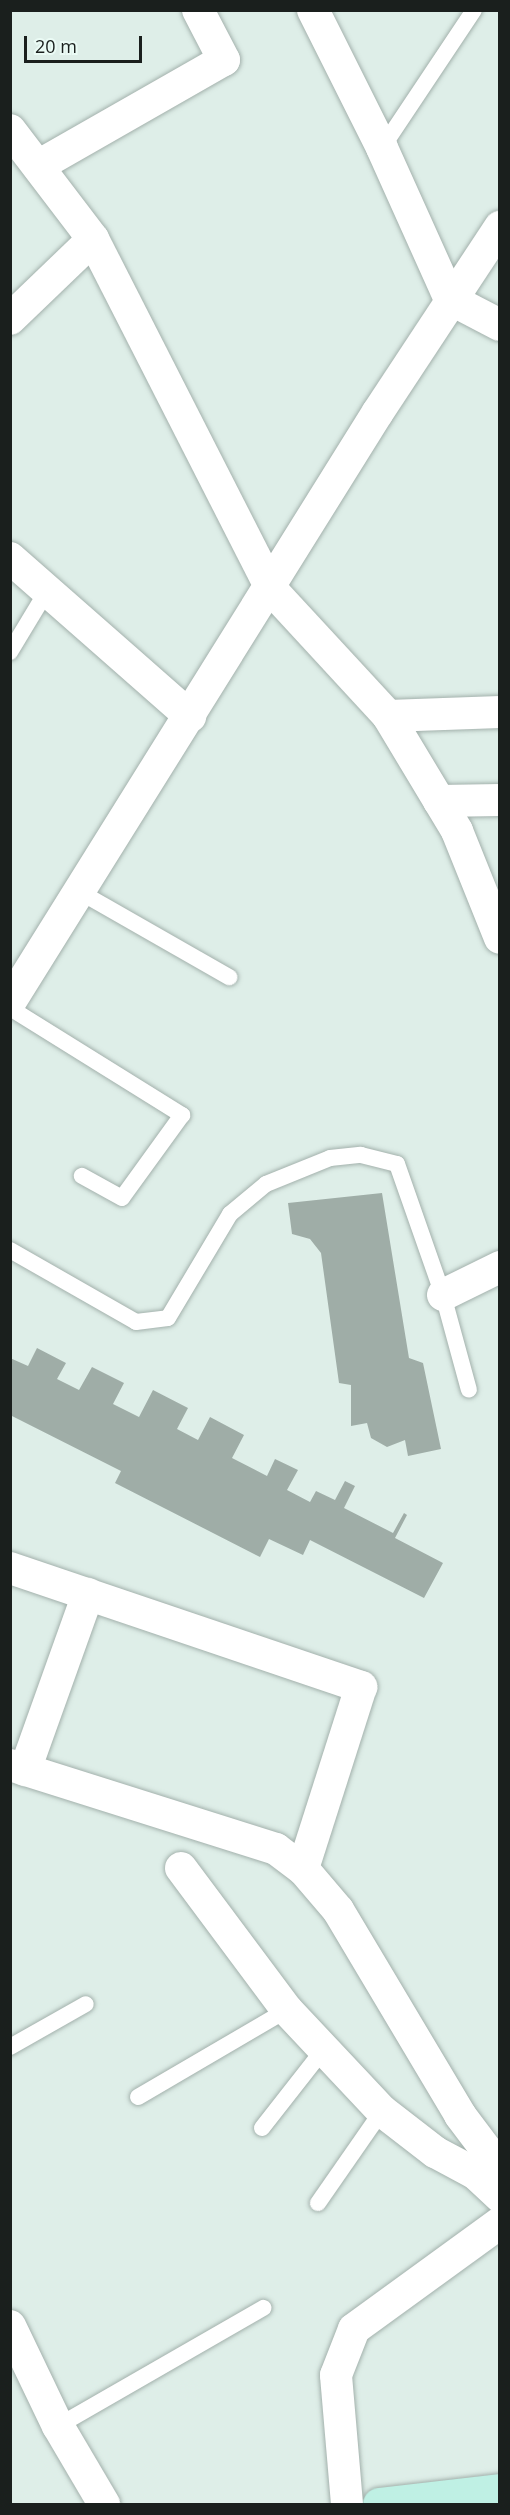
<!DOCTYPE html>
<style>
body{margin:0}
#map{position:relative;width:510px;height:2515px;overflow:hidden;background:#deeee8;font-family:"Open Sans",sans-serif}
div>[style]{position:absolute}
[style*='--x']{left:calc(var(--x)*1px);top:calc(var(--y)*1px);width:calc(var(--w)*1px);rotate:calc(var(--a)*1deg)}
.building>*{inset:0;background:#9fada7}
.roads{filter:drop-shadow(0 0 2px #a3b1ac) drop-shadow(0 0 2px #a3b1ac)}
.lane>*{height:16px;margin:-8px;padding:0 8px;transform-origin:8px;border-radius:8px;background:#fff}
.street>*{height:32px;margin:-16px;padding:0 16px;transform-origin:16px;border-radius:16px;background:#fff}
.secondary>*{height:33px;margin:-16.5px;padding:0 16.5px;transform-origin:16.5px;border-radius:16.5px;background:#bff0e4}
span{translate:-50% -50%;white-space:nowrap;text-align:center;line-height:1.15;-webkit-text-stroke:4.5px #ebfbf5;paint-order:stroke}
.frame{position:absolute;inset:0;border:12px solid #1a1f1d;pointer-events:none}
.scale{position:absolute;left:24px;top:36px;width:118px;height:27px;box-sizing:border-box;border:3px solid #1a1f1d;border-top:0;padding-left:8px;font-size:18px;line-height:21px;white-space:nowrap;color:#1a1f1d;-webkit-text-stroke:4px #ebfbf5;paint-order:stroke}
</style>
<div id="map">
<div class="building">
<i style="clip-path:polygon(382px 1193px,409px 1358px,423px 1363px,441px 1449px,408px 1456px,405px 1440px,387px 1447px,371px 1438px,367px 1423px,351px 1426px,351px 1385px,339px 1383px,321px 1253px,310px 1239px,292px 1234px,288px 1203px)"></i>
<i style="clip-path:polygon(37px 1348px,66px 1363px,57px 1379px,79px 1390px,92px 1367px,124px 1383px,113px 1404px,139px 1417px,153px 1390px,188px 1408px,177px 1429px,198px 1440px,210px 1417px,244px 1435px,232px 1458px,267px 1476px,275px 1459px,298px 1470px,287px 1490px,310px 1502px,316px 1491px,335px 1500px,345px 1481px,355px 1486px,344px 1508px,393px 1533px,404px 1513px,407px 1515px,395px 1538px,443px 1563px,424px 1598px,310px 1540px,303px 1555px,269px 1539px,260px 1557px,115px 1483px,121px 1471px,10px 1415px,10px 1358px,28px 1366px)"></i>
</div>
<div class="roads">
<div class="lane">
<i style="--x:382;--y:148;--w:166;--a:-56.3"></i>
<i style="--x:10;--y:652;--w:74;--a:-58.9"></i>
<i style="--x:80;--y:892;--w:172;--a:29.7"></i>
<i style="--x:10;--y:1008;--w:203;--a:31.9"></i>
<i style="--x:182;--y:1115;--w:102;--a:125.9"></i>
<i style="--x:122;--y:1198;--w:46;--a:-151.2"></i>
<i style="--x:10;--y:1250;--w:145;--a:29.7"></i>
<i style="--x:136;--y:1322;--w:32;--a:-7"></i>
<i style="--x:168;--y:1318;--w:121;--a:-59.2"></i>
<i style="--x:230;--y:1214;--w:47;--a:-39.8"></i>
<i style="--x:266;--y:1184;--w:69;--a:-22.1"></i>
<i style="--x:330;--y:1158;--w:31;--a:-6"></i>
<i style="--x:361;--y:1155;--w:37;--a:14"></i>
<i style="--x:397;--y:1164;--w:139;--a:70.7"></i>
<i style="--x:443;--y:1295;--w:98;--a:74.7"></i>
<i style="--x:10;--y:2047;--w:87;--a:-29.5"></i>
<i style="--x:138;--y:2097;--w:173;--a:-30.3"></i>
<i style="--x:262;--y:2128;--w:100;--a:-51.9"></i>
<i style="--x:318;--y:2203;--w:112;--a:-55.2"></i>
<i style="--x:58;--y:2426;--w:237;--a:-29.9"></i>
</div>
<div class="street">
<i style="--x:313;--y:10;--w:154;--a:63.4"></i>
<i style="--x:382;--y:148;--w:166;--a:65.8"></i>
<i style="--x:450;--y:299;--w:56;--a:27.5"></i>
<i style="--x:10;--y:130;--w:137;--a:52.7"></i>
<i style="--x:93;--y:239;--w:393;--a:63"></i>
<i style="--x:271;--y:589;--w:173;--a:47.3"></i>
<i style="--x:388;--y:716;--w:134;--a:59"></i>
<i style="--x:457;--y:831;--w:115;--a:68.1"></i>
<i style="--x:38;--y:166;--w:214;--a:-29.7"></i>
<i style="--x:224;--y:60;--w:56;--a:-117.5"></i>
<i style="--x:10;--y:319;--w:115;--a:-43.9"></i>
<i style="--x:10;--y:558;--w:240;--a:41.3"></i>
<i style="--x:388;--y:716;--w:112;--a:-2"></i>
<i style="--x:439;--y:801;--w:61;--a:-0.9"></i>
<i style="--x:10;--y:1002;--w:695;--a:-58.05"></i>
<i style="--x:378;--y:412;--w:222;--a:-56.6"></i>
<i style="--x:443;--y:1295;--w:64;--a:-26.2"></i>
<i style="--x:10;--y:1568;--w:371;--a:18.7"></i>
<i style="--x:361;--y:1687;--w:191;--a:107.7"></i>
<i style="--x:10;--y:1765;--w:279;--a:17.5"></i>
<i style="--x:276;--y:1849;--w:34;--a:37"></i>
<i style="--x:303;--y:1869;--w:54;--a:49.5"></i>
<i style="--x:338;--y:1910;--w:239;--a:59.2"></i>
<i style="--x:460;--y:2115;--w:66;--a:53"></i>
<i style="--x:25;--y:1770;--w:187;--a:-70.3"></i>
<i style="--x:181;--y:1868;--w:177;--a:53.3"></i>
<i style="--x:287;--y:2010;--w:139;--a:46.8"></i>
<i style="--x:382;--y:2111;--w:67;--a:37.7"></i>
<i style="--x:435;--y:2152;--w:47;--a:28.2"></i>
<i style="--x:476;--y:2174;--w:33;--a:43"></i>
<i style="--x:10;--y:2326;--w:111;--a:64.4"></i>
<i style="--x:58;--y:2426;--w:91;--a:59.5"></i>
<i style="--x:347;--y:2504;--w:129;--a:-94.9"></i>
<i style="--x:336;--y:2375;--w:49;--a:-68.6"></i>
<i style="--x:354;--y:2329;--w:180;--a:-36"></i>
</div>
<div class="secondary">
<i style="--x:379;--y:2504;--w:122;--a:-6.6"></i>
</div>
</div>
<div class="frame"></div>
<div class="scale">20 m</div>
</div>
